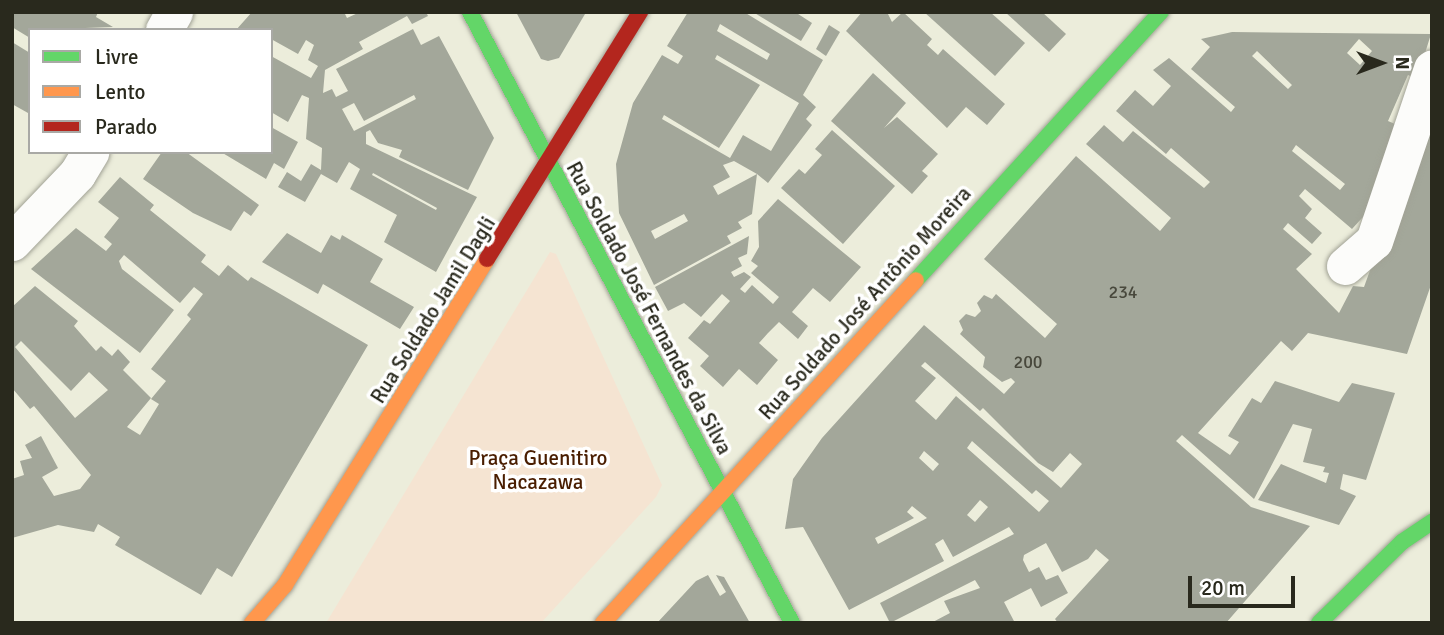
<!DOCTYPE html>
<meta charset="utf-8">
<style>
body{margin:0}
#map{position:relative;width:1444px;height:635px;overflow:hidden;background:#eceddb;font-family:Signika,sans-serif}
div>[style]{position:absolute}
[style*='--x']{left:calc(var(--x)*1px);top:calc(var(--y)*1px);width:calc(var(--w)*1px);rotate:calc(var(--a)*1deg)}
.green>*{inset:0;background:#f5e4d2}
.building>*{inset:0;background:#a3a79a}
.roads{filter:drop-shadow(0 0 2px #a1a295) drop-shadow(0 0 2px #a1a295)}
.street>*{height:37px;margin:-18.5px;padding:0 18.5px;transform-origin:18.5px;border-radius:18.5px;background:#fcfcfa}
.fast>*{height:16px;margin:-8px;padding:0 8px;transform-origin:8px;border-radius:8px;background:#63d668}
.slow>*{height:16px;margin:-8px;padding:0 8px;transform-origin:8px;border-radius:8px;background:#ff974d}
.jam>*{height:16px;margin:-8px;padding:0 8px;transform-origin:8px;border-radius:8px;background:#b3261e}
span{translate:-50% -50%;white-space:nowrap;text-align:center;line-height:1.15;-webkit-text-stroke:7px #fff;paint-order:stroke}
.number-label{font-size:18px;color:#48483c}
.number-label span{-webkit-text-stroke-width:0}
.street-label{font-size:21px;color:#29291d}
.park-label{font-size:21px;color:#491d00}
.frame{position:absolute;inset:0;border:14px solid #29291d;pointer-events:none}
.legend{position:absolute;left:28px;top:28px;width:245px;height:126px;box-sizing:border-box;background:#fff;border:2px solid #a9a9a5;margin:0;padding:9px 12px;list-style:none;font-size:21px;color:#29291d}
.legend li{display:flex;align-items:center;gap:14px;height:35px}
.legend b{width:35px;border:2px solid #a9a9a5}
.north{position:absolute;left:1346px;top:28px;width:70px;height:70px;-webkit-text-stroke:5px #fff;paint-order:stroke;rotate:90deg;font-size:19px;font-weight:700;line-height:28px;text-align:center;color:#29291d}
.north::after{content:'';display:block;margin:auto;width:24px;height:32px;background:#29291d;clip-path:polygon(50% 0,100% 100%,50% 72%,0 100%)}
.scale{position:absolute;left:1188px;top:576px;width:107px;height:32px;box-sizing:border-box;border:4px solid #29291d;border-top:0;padding-left:9px;font-size:21px;line-height:24px;white-space:nowrap;color:#29291d;-webkit-text-stroke:5px #fff;paint-order:stroke}
</style>
<div id="map">
<div class="green">
<i style="clip-path:polygon(550px 252px,556px 254px,662px 485px,656px 497px,541px 623px,326px 623px)"></i>
</div>
<div class="building">
<i style="clip-path:polygon(12px 12px,98px 12px,96px 17px,113px 27px,30px 30px,30px 38px,12px 27px)"></i>
<i style="clip-path:polygon(evenodd,252px 12px,344px 12px,347px 18px,360px 12px,426px 12px,428px 16px,412px 24px,407px 16px,359px 42px,363px 49px,325px 70px,323px 93px,332px 89px,336px 97px,348px 91px,336px 69px,413px 29px,421px 45px,439px 36px,494px 138px,468px 190px,399px 157px,402px 150px,378px 143px,370px 130px,366px 132px,366px 144px,477px 197px,436px 272px,384px 242px,397px 215px,350px 189px,360px 169px,349px 162px,337px 183px,321px 174px,305px 202px,278px 187px,287px 172px,301px 181px,311px 164px,321px 170px,322px 148px,306px 139px,309px 98px,302px 95px,288px 122px,271px 112px,271px 56px,311px 78px,318px 66px,308px 60px,314px 45px,306px 40px,298px 54px,271px 39px,271px 30px,236px 30px,252px 12px,414px 95px,416px 99px,354px 131px,342px 109px,354px 103px,364px 121px,414px 95px,252px 12px,373px 173px,437px 208px,436px 210px,372px 175px,373px 173px)"></i>
<i style="clip-path:polygon(516px 12px,582px 12px,585px 14px,559px 58px,548px 61px,541px 59px)"></i>
<i style="clip-path:polygon(evenodd,688px 12px,744px 12px,823px 60px,803px 95px,816px 107px,806px 119px,812px 125px,768px 183px,757px 174px,734px 161px,723px 165px,730px 177px,713px 186px,718px 195px,757px 174px,752px 214px,738px 222px,742px 228px,727px 236px,731px 243px,654px 285px,619px 213px,616px 164px,633px 103px,662px 55px,678px 64px,683px 56px,667px 46px,688px 12px,720px 24px,770px 54px,767px 60px,717px 31px,720px 24px,688px 12px,717px 55px,799px 103px,771px 151px,743px 135px,730px 158px,662px 119px,664px 115px,719px 148px,760px 85px,715px 59px,717px 55px,688px 12px,684px 214px,688px 221px,655px 239px,651px 231px,684px 214px)"></i>
<i style="clip-path:polygon(753px 12px,795px 12px,812px 23px,801px 41px)"></i>
<i style="clip-path:polygon(862px 12px,887px 12px,892px 22px,903px 12px,932px 39px,927px 45px,938px 55px,943px 49px,1005px 104px,987px 125px,966px 107px,947px 128px,846px 31px)"></i>
<i style="clip-path:polygon(924px 12px,990px 12px,1025px 43px,995px 76px)"></i>
<i style="clip-path:polygon(1005px 12px,1042px 12px,1066px 34px,1049px 52px)"></i>
<i style="clip-path:polygon(829px 25px,840px 32px,826px 56px,816px 49px)"></i>
<i style="clip-path:polygon(evenodd,1232px 32px,1431px 34px,1417px 79px,1408px 75px,1388px 121px,1402px 127px,1373px 206px,1352px 229px,1305px 189px,1299px 196px,1312px 209px,1305px 218px,1322px 233px,1312px 244px,1288px 223px,1283px 229px,1312px 254px,1296px 269px,1339px 313px,1353px 286px,1364px 287px,1420px 132px,1432px 134px,1432px 282px,1407px 354px,1308px 333px,1292px 351px,1281px 341px,1198px 433px,1230px 455px,1239px 442px,1228px 436px,1252px 398px,1261px 403px,1275px 381px,1339px 402px,1352px 383px,1395px 393px,1366px 480px,1343px 474px,1340px 489px,1356px 496px,1339px 525px,1258px 500px,1281px 464px,1326px 483px,1329px 473px,1323px 472px,1325px 467px,1303px 462px,1312px 429px,1293px 424px,1254px 499px,1182px 435px,1176px 441px,1251px 507px,1310px 526px,1226px 623px,1058px 623px,1055px 619px,1109px 560px,1096px 549px,1088px 559px,1062px 572px,1046px 543px,1024px 555px,1023px 560px,1029px 572px,1039px 567px,1046px 580px,1058px 575px,1068px 593px,1041px 607px,1031px 588px,1004px 602px,1015px 623px,931px 623px,950px 613px,944px 601px,980px 588px,975px 580px,890px 623px,880px 603px,1014px 534px,1009px 527px,953px 557px,943px 539px,935px 544px,944px 561px,849px 610px,803px 527px,785px 529px,793px 479px,822px 438px,924px 325px,1004px 394px,1015px 382px,1011px 378px,1002px 382px,983px 367px,985px 357px,960px 334px,963px 330px,959px 321px,966px 314px,975px 317px,981px 311px,977px 303px,984px 295px,992px 299px,996px 294px,1045px 338px,1057px 324px,984px 259px,1076px 156px,1160px 231px,1171px 218px,1086px 144px,1104px 125px,1123px 142px,1133px 131px,1204px 188px,1210px 182px,1171px 148px,1166px 154px,1116px 111px,1135px 90px,1153px 106px,1171px 86px,1153px 70px,1169px 58px,1231px 112px,1235px 107px,1191px 69px,1210px 47px,1201px 39px,1232px 32px,1359px 39px,1372px 51px,1360px 65px,1347px 53px,1359px 39px,1232px 32px,1257px 51px,1292px 85px,1288px 89px,1252px 56px,1257px 51px,1232px 32px,1296px 145px,1345px 184px,1340px 190px,1292px 151px,1296px 145px,1232px 32px,925px 362px,980px 411px,983px 408px,1038px 463px,1053px 472px,1070px 453px,1082px 464px,1061px 488px,956px 396px,936px 420px,915px 401px,936px 378px,921px 366px,925px 362px,1232px 32px,972px 441px,1032px 494px,1036px 490px,1049px 501px,1039px 512px,967px 448px,972px 441px,1232px 32px,924px 451px,939px 464px,933px 471px,919px 458px,924px 451px,1232px 32px,980px 500px,988px 507px,975px 522px,967px 515px,980px 500px,1232px 32px,912px 506px,927px 518px,878px 544px,875px 538px,914px 518px,907px 512px,912px 506px)"></i>
<i style="clip-path:polygon(12px 42px,30px 53px,28px 113px,12px 104px)"></i>
<i style="clip-path:polygon(873px 73px,906px 103px,884px 128px,897px 117px,938px 154px,922px 171px,928px 176px,912px 194px,831px 121px)"></i>
<i style="clip-path:polygon(271px 127px,298px 142px,284px 169px,274px 163px,266px 179px,221px 152px,271px 152px)"></i>
<i style="clip-path:polygon(832px 130px,895px 186px,843px 244px,781px 188px,799px 169px,805px 174px,822px 155px,815px 149px)"></i>
<i style="clip-path:polygon(162px 152px,186px 152px,259px 205px,251px 216px,244px 211px,231px 231px,193px 213px,143px 179px)"></i>
<i style="clip-path:polygon(evenodd,120px 177px,154px 205px,150px 210px,206px 255px,201px 262px,219px 276px,228px 265px,248px 281px,251px 277px,368px 345px,232px 577px,217px 568px,201px 595px,115px 545px,120px 537px,98px 524px,94px 532px,58px 525px,12px 538px,12px 479px,24px 475px,20px 461px,32px 458px,25px 445px,41px 436px,58px 468px,42px 477px,54px 496px,80px 489px,91px 475px,34px 406px,30px 409px,12px 388px,12px 307px,35px 286px,78px 321px,74px 326px,96px 351px,101px 346px,112px 356px,118px 349px,130px 362px,123px 370px,151px 398px,127px 427px,140px 435px,159px 404px,151px 399px,166px 381px,151px 369px,191px 319px,187px 315px,203px 294px,194px 287px,180px 303px,124px 255px,119px 261px,122px 269px,174px 310px,140px 353px,31px 269px,76px 228px,106px 251px,112px 244px,104px 237px,119px 218px,98px 202px,120px 177px,21px 341px,71px 391px,89px 372px,108px 390px,75px 418px,15px 347px,21px 341px)"></i>
<i style="clip-path:polygon(778px 199px,861px 267px,830px 302px,813px 288px,792px 312px,808px 326px,798px 339px,779px 322px,768px 333px,759px 343px,778px 360px,757px 385px,739px 369px,723px 387px,700px 366px,709px 356px,688px 338px,704px 320px,710px 324px,730px 301px,722px 294px,701px 317px,684px 303px,668px 311px,655px 287px,749px 236px,747px 254px,738px 258px,742px 266px,731px 272px,734px 277px,744px 272px,751px 277px,740px 289px,745px 293px,752px 285px,773px 304px,779px 297px,751px 273px,758px 266px,751px 261px,759px 247px,758px 221px)"></i>
<i style="clip-path:polygon(287px 233px,321px 253px,331px 235px,340px 240px,342px 235px,383px 259px,370px 282px,414px 307px,400px 329px,323px 284px,318px 294px,262px 262px)"></i>
<i style="clip-path:polygon(708px 575px,720px 596px,726px 592px,716px 575px,724px 577px,750px 623px,657px 623px,696px 581px)"></i>
</div>
<div class="roads">
<div class="street">
<i style="--x:164;--y:30;--w:21;--a:-61"></i>
<i style="--x:12;--y:242;--w:94;--a:-46.3"></i>
<i style="--x:77;--y:174;--w:26;--a:-59"></i>
<i style="--x:1345;--y:266;--w:38;--a:-41"></i>
<i style="--x:1374;--y:241;--w:182;--a:-71.4"></i>
</div>
<div class="fast">
<i style="--x:470;--y:12;--w:691;--a:62.21"></i>
<i style="--x:916;--y:280;--w:363;--a:-47.6"></i>
<i style="--x:1319;--y:623;--w:116;--a:-44.3"></i>
<i style="--x:1402;--y:542;--w:36;--a:-34"></i>
</div>
<div class="slow">
<i style="--x:252;--y:623;--w:50;--a:-49"></i>
<i style="--x:285;--y:585;--w:384;--a:-58.2"></i>
<i style="--x:603;--y:623;--w:464;--a:-47.6"></i>
</div>
<div class="jam">
<i style="--x:487;--y:259;--w:291;--a:-58.2"></i>
</div>
</div>
<div class="number-label">
<span style="left:1123px;top:292px">234</span>
<span style="left:1028px;top:362px">200</span>
</div>
<div class="street-label">
<span style="left:865px;top:303px;rotate:-48deg">Rua Soldado José Antônio Moreira</span>
<span style="left:649px;top:308px;rotate:62deg">Rua Soldado José Fernandes da Silva</span>
<span style="left:433px;top:310px;rotate:-58deg">Rua Soldado Jamil Dagli</span>
</div>
<div class="park-label">
<span style="left:538px;top:470px">Praça Guenitiro<br>Nacazawa</span>
</div>
<div class="frame"></div>
<ul class="legend">
<li><b style="height:9px;background:#63d668"></b>Livre</li>
<li><b style="height:9px;background:#ff974d"></b>Lento</li>
<li><b style="height:9px;background:#b3261e"></b>Parado</li>
</ul>
<div class="north">N</div>
<div class="scale">20 m</div>
</div>
